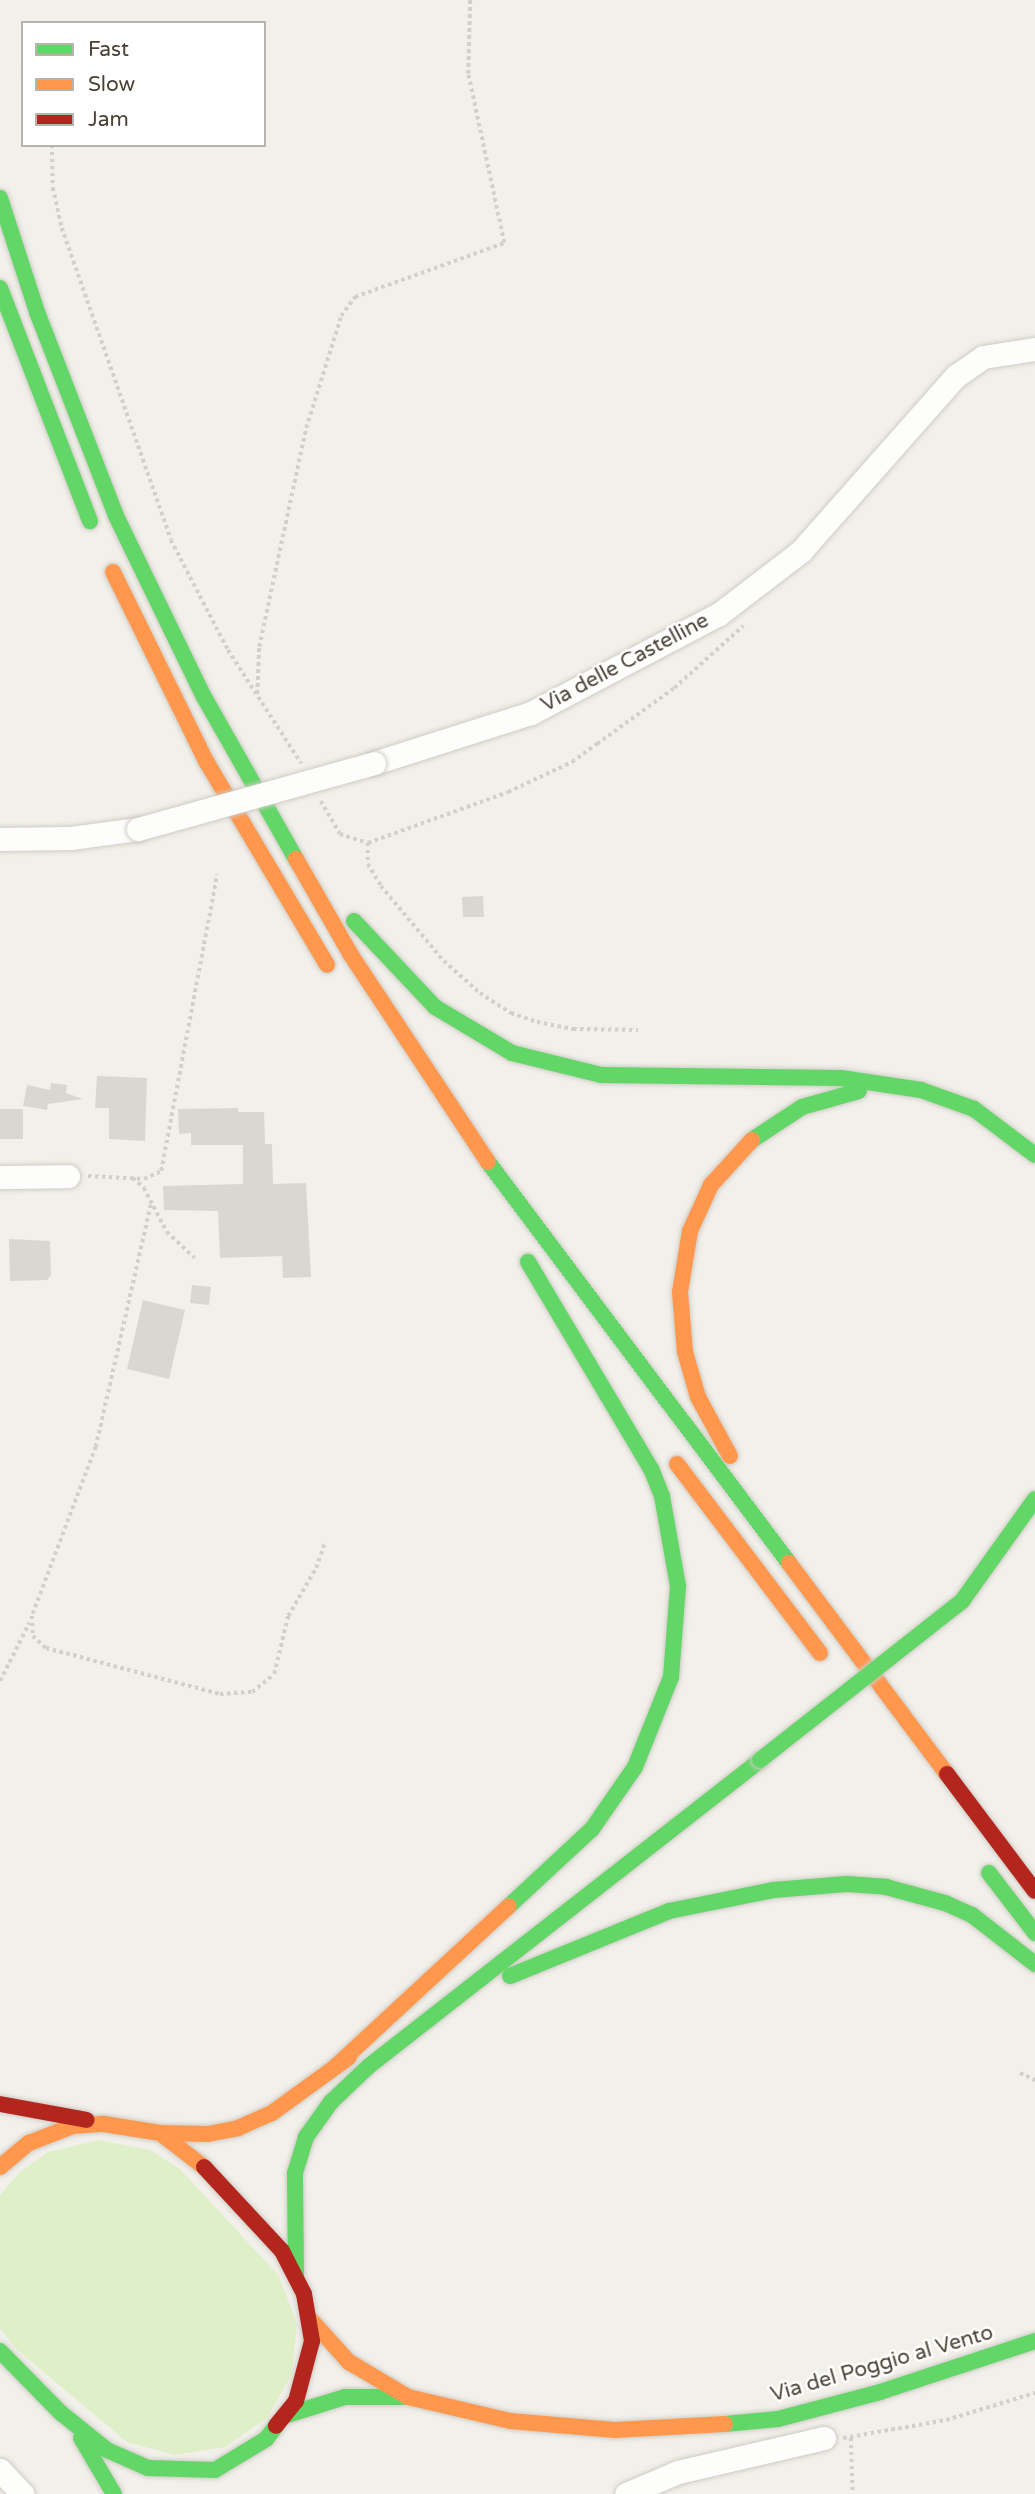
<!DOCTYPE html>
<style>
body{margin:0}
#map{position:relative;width:1035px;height:2494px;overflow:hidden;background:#f2f0ea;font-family:"Varela Round",sans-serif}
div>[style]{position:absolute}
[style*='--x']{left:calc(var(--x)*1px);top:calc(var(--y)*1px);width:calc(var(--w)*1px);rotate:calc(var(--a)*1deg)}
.green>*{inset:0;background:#dfefc8}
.building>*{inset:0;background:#dad7d1}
.path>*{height:3.5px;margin-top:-1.75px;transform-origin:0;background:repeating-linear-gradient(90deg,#d2d0ca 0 3.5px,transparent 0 7px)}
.roads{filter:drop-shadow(0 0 2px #cfccc6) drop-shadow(0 0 2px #cfccc6)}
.street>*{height:23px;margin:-11.5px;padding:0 11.5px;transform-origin:11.5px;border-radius:11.5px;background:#fdfdfc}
.fast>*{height:16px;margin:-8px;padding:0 8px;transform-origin:8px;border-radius:8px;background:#63d668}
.slow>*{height:16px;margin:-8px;padding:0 8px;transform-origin:8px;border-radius:8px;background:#ff974d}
.jam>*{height:16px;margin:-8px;padding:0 8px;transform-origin:8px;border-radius:8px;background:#b3261e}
.bridges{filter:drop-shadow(0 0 2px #cfccc6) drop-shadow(0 0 2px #cfccc6)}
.street-bridge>*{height:23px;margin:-11.5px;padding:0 11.5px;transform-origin:11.5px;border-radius:11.5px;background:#fdfdfc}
.fast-bridge>*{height:16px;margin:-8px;padding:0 8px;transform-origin:8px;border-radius:8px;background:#63d668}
span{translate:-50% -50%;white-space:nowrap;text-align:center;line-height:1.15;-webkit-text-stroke:5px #fff;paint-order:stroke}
.street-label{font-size:21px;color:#4a4235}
.legend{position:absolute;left:21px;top:21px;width:245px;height:126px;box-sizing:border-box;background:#fff;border:2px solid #b7b3ae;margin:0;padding:9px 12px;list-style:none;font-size:21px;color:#4a4235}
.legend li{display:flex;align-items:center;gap:14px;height:35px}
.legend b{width:35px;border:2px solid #b7b3ae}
</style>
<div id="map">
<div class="green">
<i style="clip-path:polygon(99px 2140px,150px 2150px,180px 2169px,279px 2276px,297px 2324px,292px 2374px,267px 2418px,225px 2447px,175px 2455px,127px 2442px,15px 2348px,0 2328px,0 2195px,19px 2173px,48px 2152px)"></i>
</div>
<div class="building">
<i style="clip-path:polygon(483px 896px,484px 917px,463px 917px,462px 897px)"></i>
<i style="clip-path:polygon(97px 1076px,147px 1078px,145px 1141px,109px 1139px,109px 1108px,95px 1108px)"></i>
<i style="clip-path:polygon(51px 1083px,67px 1085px,66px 1093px,83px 1099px,48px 1104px,47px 1110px,23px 1106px,27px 1085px,50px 1090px)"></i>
<i style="clip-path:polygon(238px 1108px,238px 1112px,264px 1112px,265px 1144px,272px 1144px,273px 1184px,306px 1183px,311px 1277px,283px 1278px,282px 1256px,220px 1258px,218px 1211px,164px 1210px,163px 1186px,243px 1184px,243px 1145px,191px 1145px,191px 1133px,179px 1134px,178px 1109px)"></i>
<i style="clip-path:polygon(0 1109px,23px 1109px,23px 1139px,0 1139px)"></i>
<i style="clip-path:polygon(9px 1239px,50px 1241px,51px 1275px,47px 1280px,10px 1281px)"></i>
<i style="clip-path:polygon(192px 1285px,211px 1287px,209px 1305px,190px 1303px)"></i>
<i style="clip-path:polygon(143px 1300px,185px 1310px,169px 1379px,127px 1369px)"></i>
</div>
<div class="path">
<i style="--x:23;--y:66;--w:12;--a:90"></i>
<i style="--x:52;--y:145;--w:43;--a:88.7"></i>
<i style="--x:53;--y:188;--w:41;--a:77.3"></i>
<i style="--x:62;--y:228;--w:330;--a:70.7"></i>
<i style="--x:171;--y:540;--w:124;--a:62.6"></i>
<i style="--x:228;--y:650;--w:135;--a:57.1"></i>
<i style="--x:257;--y:694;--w:47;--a:-87.6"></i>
<i style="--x:259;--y:647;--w:224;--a:-77.9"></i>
<i style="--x:306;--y:428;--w:117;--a:-72.6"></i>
<i style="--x:341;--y:316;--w:24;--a:-54"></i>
<i style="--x:355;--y:297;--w:158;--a:-19.9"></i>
<i style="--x:504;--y:243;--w:173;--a:-102"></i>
<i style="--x:468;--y:74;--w:74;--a:-88.5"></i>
<i style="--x:321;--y:801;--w:38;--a:60"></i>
<i style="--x:340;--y:834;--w:29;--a:18"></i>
<i style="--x:368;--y:843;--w:149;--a:-20"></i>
<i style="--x:508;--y:792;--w:71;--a:-25.1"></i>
<i style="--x:572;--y:762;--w:31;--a:-36"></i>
<i style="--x:597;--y:744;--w:95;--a:-36"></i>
<i style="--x:674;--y:688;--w:93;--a:-41.9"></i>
<i style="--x:368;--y:843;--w:21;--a:90"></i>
<i style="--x:368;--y:864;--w:26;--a:59"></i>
<i style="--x:381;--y:886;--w:98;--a:50"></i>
<i style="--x:444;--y:961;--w:48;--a:41.6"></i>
<i style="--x:480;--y:993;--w:37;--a:33"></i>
<i style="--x:511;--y:1013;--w:28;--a:19"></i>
<i style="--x:537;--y:1022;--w:37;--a:11"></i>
<i style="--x:573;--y:1029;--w:65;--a:0.9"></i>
<i style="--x:88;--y:1176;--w:56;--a:3.1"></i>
<i style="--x:144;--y:1179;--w:19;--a:-25"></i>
<i style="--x:161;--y:1171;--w:302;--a:-79.3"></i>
<i style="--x:133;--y:1178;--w:15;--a:42"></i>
<i style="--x:144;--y:1188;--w:50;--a:62.4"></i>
<i style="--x:167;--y:1232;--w:38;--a:43"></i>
<i style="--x:151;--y:1205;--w:248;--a:102.8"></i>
<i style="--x:96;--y:1447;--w:181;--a:110.7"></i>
<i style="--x:32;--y:1616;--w:20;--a:87"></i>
<i style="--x:33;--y:1636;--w:18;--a:43"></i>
<i style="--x:46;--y:1648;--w:180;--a:14.8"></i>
<i style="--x:220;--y:1694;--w:32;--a:-4"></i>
<i style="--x:252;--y:1692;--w:28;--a:-39"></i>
<i style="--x:274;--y:1674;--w:60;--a:-76.4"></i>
<i style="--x:288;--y:1616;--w:56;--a:-59.7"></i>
<i style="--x:316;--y:1568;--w:28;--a:-71"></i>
<i style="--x:0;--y:1681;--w:65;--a:-63.4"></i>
<i style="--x:1020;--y:2073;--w:17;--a:25"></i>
<i style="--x:843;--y:2438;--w:105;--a:-9.9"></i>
<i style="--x:946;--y:2420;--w:93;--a:-16.9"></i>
<i style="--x:851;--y:2438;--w:56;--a:88"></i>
</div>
<div class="roads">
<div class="street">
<i style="--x:374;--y:763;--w:165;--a:-17.7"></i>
<i style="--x:531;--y:713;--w:212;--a:-27.8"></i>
<i style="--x:719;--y:614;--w:103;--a:-37.5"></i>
<i style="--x:801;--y:551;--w:234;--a:-48.5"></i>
<i style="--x:956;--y:376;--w:33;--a:-35"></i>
<i style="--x:983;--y:357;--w:53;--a:-8.7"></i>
<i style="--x:0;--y:839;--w:71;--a:-0.8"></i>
<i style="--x:71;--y:838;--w:68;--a:-7.7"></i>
<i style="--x:0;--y:1177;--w:68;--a:-0.8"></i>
<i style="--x:0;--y:2470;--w:33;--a:47"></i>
<i style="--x:626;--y:2494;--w:56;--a:-22.9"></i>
<i style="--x:678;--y:2472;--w:150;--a:-13.1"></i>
</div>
<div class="fast">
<i style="--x:0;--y:198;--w:120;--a:72"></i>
<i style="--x:37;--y:312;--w:219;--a:68.8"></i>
<i style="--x:116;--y:516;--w:201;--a:64.1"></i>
<i style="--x:204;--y:697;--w:186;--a:60.4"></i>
<i style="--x:0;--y:288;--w:250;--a:68.9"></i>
<i style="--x:354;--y:921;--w:118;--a:46.7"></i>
<i style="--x:435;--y:1007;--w:90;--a:30.9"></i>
<i style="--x:512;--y:1053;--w:92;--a:13.9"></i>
<i style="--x:601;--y:1075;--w:240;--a:0.7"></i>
<i style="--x:841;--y:1078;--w:81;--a:8.5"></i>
<i style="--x:921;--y:1090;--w:56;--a:19.7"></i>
<i style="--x:974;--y:1109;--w:76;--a:37"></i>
<i style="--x:752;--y:1140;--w:60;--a:-33.4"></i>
<i style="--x:802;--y:1107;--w:59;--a:-15.7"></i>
<i style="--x:488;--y:1162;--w:501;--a:53.11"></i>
<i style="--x:989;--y:1873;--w:76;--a:52.5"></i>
<i style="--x:509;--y:1906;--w:113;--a:-42.9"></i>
<i style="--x:592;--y:1829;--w:75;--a:-55.3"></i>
<i style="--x:635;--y:1767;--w:97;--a:-68.2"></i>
<i style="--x:671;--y:1677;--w:91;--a:-85.6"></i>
<i style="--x:678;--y:1586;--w:91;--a:-100.1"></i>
<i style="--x:662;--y:1496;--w:29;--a:-112"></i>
<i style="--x:651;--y:1469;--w:241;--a:-120.7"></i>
<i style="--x:510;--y:1976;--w:172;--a:-22.2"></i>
<i style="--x:669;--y:1911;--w:106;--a:-11.4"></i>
<i style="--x:773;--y:1890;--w:74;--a:-4.6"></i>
<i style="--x:847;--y:1884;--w:39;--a:4"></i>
<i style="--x:886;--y:1887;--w:61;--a:15.2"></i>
<i style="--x:945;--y:1903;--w:30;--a:24"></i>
<i style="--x:972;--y:1915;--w:80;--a:37.9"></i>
<i style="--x:296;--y:2274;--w:101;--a:-90.6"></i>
<i style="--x:295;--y:2173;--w:38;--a:-73"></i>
<i style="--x:306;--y:2137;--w:43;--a:-54.5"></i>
<i style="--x:331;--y:2102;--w:52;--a:-43.5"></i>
<i style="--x:369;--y:2066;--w:497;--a:-38"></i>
<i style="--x:0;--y:2351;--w:87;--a:45.5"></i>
<i style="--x:61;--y:2413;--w:59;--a:38.8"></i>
<i style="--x:107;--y:2450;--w:45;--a:23.7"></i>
<i style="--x:148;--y:2468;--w:67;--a:1.7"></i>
<i style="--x:215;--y:2470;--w:60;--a:-31.3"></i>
<i style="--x:266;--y:2439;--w:16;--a:-52"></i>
<i style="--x:287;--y:2415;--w:61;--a:-17.2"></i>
<i style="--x:345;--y:2397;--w:58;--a:0"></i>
<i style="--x:725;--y:2424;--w:53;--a:-5.4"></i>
<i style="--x:778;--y:2419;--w:106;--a:-14.8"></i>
<i style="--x:880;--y:2392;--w:163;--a:-18.2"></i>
<i style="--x:81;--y:2438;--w:65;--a:59.5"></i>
</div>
<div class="slow">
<i style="--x:113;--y:572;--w:211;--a:63.8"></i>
<i style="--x:206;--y:761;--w:237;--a:59.3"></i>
<i style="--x:296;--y:859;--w:111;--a:60.2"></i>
<i style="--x:351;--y:955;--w:248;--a:56.5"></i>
<i style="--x:730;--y:1456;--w:67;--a:-118.5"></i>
<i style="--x:698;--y:1397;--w:47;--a:-106.1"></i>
<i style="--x:685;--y:1352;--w:60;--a:-94.8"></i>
<i style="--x:680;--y:1292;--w:62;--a:-80.7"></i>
<i style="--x:690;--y:1231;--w:51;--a:-65.5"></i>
<i style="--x:711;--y:1185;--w:61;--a:-47.7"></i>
<i style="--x:677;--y:1464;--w:237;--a:52.9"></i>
<i style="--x:789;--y:1563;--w:264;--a:53.2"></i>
<i style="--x:334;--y:2068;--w:238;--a:-42.8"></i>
<i style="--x:160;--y:2133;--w:48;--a:1.2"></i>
<i style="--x:208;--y:2134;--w:31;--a:-11"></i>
<i style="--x:238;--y:2128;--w:37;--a:-24"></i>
<i style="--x:272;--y:2113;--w:95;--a:-36"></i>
<i style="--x:0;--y:2167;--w:38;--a:-40"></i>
<i style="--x:29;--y:2143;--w:47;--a:-21.1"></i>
<i style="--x:73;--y:2126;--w:31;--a:-4"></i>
<i style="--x:104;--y:2124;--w:57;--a:9.1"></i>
<i style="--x:160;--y:2133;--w:56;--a:37.7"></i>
<i style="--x:311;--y:2320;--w:57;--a:47.9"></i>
<i style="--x:349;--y:2362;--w:69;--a:30.7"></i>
<i style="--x:408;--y:2397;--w:105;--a:13.2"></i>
<i style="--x:510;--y:2421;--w:105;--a:4.9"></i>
<i style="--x:615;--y:2430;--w:110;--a:-3.1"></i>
</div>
<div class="jam">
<i style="--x:947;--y:1774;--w:146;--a:53.1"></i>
<i style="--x:0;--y:2104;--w:88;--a:10.4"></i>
<i style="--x:204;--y:2167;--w:115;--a:47.1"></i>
<i style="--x:282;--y:2251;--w:48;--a:62.9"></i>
<i style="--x:304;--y:2294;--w:48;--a:80.3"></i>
<i style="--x:312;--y:2341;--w:62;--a:104.9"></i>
<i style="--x:296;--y:2401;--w:32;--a:129"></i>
</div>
</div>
<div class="bridges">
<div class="street-bridge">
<i style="--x:138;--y:829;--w:245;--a:-15.6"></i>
</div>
<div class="fast-bridge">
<i style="--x:760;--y:1760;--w:257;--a:-38.2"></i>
<i style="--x:962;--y:1601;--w:125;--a:-54.4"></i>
</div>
</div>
<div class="street-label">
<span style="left:625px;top:663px;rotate:-28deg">Via delle Castelline</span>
<span style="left:882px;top:2364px;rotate:-16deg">Via del Poggio al Vento</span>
</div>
<ul class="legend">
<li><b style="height:9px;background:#63d668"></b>Fast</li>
<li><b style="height:9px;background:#ff974d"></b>Slow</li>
<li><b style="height:9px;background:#b3261e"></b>Jam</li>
</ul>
</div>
